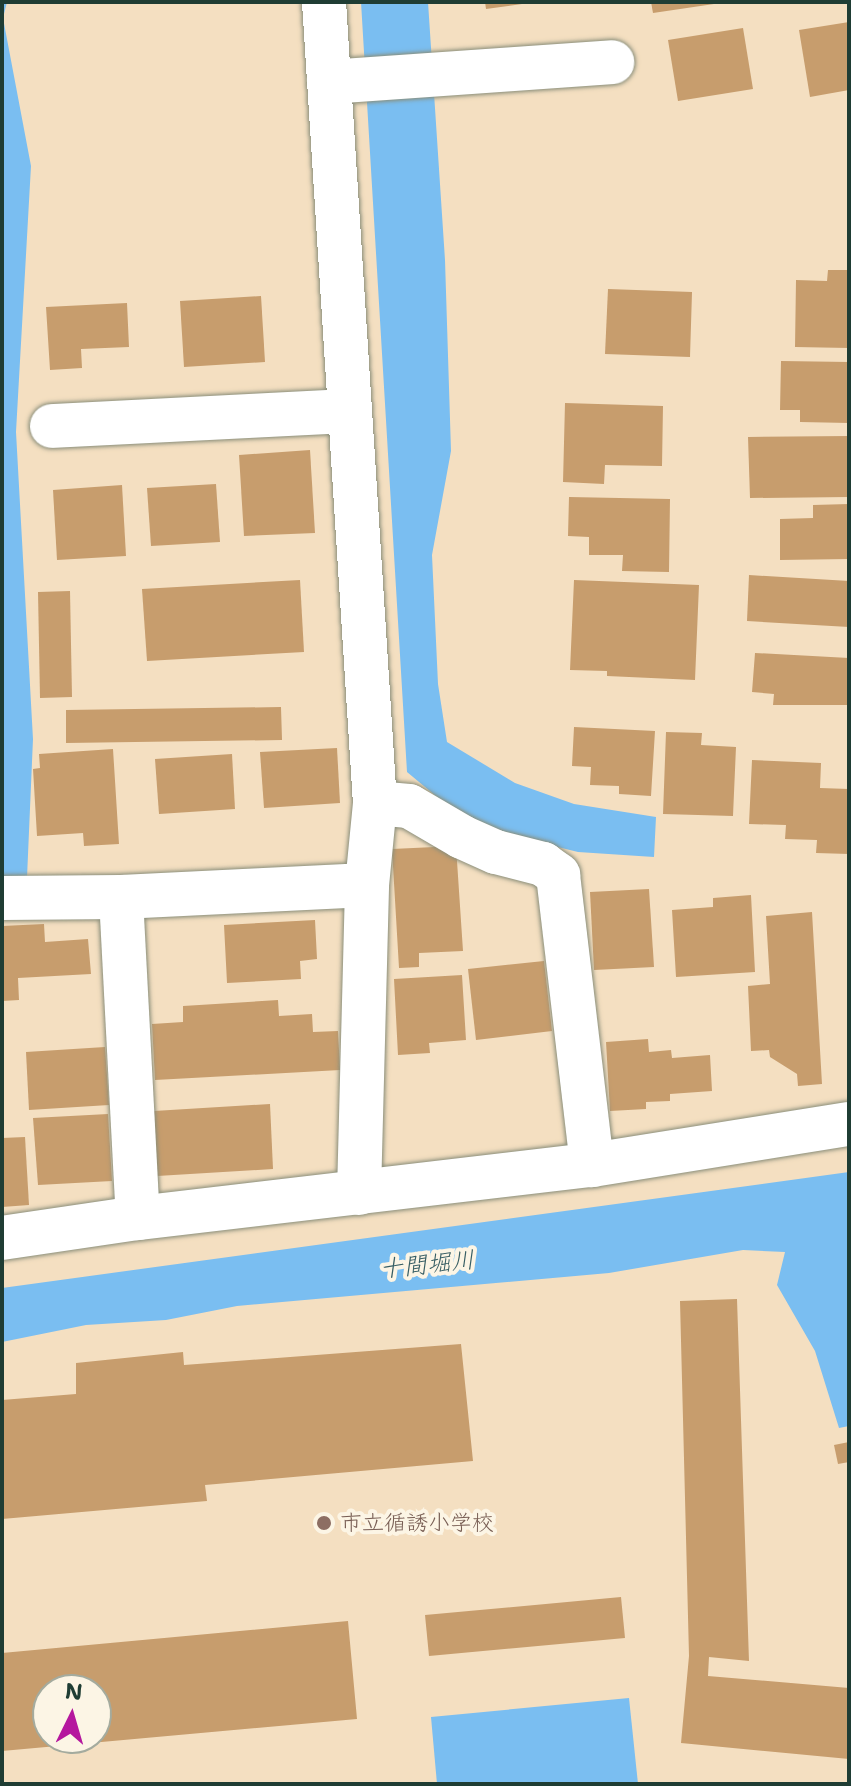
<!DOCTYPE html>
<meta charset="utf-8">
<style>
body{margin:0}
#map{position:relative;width:851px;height:1786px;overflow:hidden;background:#f4dfc1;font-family:"Shantell Sans","Klee One",sans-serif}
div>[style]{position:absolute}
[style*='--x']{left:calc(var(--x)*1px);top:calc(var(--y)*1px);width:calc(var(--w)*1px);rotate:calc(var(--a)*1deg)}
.water>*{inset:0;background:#7abef1}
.building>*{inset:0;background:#c79d6d}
.roads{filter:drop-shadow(0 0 2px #8a8e7a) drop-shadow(0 0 2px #8a8e7a)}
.street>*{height:44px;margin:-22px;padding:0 22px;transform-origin:22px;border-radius:22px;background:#fff}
.dots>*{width:22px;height:22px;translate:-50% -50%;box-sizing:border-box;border:4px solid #fcf5e5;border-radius:50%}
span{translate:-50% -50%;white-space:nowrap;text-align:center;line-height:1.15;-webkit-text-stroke:8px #fcf5e5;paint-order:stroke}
.education-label{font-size:22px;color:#785e54}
.left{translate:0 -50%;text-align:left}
.water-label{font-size:24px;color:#365d63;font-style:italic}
.frame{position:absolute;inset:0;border:4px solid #1f3d34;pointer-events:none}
.north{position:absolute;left:32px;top:1674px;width:80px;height:80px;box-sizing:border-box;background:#fcf5e5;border:2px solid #a4ab9e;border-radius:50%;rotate:5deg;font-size:22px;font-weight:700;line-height:32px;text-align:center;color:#1f3d34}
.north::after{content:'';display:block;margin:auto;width:28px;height:36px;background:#b5179e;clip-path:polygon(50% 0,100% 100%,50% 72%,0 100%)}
</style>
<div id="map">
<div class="water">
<i style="clip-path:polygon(2px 2px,7px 2px,3px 18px,31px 166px,16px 432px,33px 739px,27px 878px,2px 877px)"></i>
<i style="clip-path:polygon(361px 2px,428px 2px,445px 260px,451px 451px,432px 555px,438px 684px,447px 742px,515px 783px,574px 804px,656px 817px,654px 857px,578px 852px,472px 826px,407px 772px)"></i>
<i style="clip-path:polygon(849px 1172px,849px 1426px,839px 1428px,815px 1351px,777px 1285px,785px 1252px,743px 1250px,609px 1273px,237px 1306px,166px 1320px,86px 1325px,2px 1342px,2px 1288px)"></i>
<i style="clip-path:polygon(629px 1698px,638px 1784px,437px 1784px,431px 1717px)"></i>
</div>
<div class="building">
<i style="clip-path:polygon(485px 2px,522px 2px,522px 4px,486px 9px)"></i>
<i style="clip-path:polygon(651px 2px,714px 2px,714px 4px,653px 13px)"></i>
<i style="clip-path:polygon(849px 22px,849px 90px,810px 97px,799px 30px)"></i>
<i style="clip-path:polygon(743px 28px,753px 89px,678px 101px,668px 40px)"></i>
<i style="clip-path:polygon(828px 270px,849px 270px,849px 348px,795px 347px,796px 280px,827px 281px)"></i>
<i style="clip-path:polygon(608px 289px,692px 292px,690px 357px,605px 354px)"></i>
<i style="clip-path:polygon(261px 296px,265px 362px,184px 367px,180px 301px)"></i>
<i style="clip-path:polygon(127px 303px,129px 347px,81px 349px,82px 368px,50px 370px,46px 307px)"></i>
<i style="clip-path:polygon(781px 361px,849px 362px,849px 423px,800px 422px,800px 410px,780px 410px)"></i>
<i style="clip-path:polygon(565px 403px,663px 406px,662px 466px,605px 465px,604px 484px,563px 482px)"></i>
<i style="clip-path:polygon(849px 436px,849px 497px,750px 498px,748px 437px)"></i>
<i style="clip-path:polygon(310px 450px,315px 533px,244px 536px,239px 455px)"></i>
<i style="clip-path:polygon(216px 484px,220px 542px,151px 546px,147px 488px)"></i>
<i style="clip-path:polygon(122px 485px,126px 556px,57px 560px,53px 490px)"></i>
<i style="clip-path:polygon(569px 497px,670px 499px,669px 572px,622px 571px,623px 555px,589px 555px,589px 537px,568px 536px)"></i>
<i style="clip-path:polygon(849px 504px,849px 559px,780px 560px,780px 519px,813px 518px,813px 505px)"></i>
<i style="clip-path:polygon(749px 575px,849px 581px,849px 627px,747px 621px)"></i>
<i style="clip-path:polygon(300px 580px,304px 652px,147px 661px,142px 589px)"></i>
<i style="clip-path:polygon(574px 580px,699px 585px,695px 680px,607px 676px,607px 671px,570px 670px)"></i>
<i style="clip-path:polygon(70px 591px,72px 697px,40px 698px,38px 592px)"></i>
<i style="clip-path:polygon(755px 653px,849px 658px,849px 705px,773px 705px,774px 694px,752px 692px)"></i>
<i style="clip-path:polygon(281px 707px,282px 740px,66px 743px,66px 710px)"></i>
<i style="clip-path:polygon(574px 727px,655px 731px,651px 796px,619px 794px,619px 786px,590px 785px,591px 767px,572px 766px)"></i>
<i style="clip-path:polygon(666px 732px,702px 733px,701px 745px,736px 747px,733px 816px,663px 814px)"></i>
<i style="clip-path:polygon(337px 748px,340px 803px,264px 808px,260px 752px)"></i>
<i style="clip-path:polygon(113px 749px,119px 844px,84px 846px,83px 833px,37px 836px,33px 769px,40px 768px,39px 754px)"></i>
<i style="clip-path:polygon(232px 754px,235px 809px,159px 814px,155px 759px)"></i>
<i style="clip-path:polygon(752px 760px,821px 763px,820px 788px,849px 789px,849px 854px,816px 853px,817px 840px,785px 839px,786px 825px,749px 824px)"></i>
<i style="clip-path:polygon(456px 846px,463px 951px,419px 953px,419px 967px,399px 968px,392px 849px)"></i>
<i style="clip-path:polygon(649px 889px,654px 967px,594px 970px,590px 892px)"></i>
<i style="clip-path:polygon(751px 895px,755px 972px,676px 977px,672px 910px,713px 907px,713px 898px)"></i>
<i style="clip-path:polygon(812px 912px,822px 1084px,798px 1086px,797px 1074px,770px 1057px,769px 1050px,751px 1051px,748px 986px,770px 984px,766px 916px)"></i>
<i style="clip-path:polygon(315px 920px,317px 959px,300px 961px,301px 979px,227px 983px,224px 925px)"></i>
<i style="clip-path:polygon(44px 924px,45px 942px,88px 939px,91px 974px,18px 978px,19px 1000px,2px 1001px,2px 926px)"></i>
<i style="clip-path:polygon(544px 961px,552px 1031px,476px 1040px,468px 969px)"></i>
<i style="clip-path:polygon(462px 975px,466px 1040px,429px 1043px,430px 1053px,398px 1055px,394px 979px)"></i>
<i style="clip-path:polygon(278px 1000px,279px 1016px,312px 1014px,313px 1032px,338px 1031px,340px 1070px,155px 1080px,152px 1024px,183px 1022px,183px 1006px)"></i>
<i style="clip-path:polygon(648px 1039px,649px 1052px,671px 1050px,672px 1058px,710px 1055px,712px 1091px,670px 1094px,670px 1101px,646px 1102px,646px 1109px,610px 1111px,606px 1042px)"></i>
<i style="clip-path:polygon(105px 1047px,109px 1105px,29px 1110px,26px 1052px)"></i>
<i style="clip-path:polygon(270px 1104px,273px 1169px,157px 1176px,154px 1111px)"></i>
<i style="clip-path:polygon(108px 1114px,112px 1181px,38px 1185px,33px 1118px)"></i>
<i style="clip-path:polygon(25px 1137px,29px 1205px,2px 1207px,2px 1138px)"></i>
<i style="clip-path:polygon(737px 1299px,749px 1661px,709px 1657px,708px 1676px,849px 1688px,849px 1759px,681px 1743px,689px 1656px,680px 1301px)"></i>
<i style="clip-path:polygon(461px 1344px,473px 1461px,205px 1485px,207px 1501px,2px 1519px,2px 1400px,76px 1394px,76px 1363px,183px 1352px,184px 1365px)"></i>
<i style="clip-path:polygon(849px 1442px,849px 1462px,838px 1464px,834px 1445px)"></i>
<i style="clip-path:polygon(621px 1597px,625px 1638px,429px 1656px,425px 1615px)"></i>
<i style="clip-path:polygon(evenodd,348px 1621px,357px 1719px,2px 1751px,2px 1653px,348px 1621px,48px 1690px,96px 1690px,96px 1738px,48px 1738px,48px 1690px)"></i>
</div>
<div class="roads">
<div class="street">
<i style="--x:324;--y:2;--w:803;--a:86.36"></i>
<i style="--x:375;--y:803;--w:34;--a:5"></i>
<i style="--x:409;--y:806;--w:61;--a:30.3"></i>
<i style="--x:462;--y:837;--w:37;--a:24"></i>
<i style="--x:496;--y:852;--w:49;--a:14.3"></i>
<i style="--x:543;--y:864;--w:19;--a:36"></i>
<i style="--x:558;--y:875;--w:292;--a:83.3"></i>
<i style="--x:329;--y:82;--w:284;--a:-4"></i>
<i style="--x:52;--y:426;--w:298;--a:-2.9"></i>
<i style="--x:121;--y:897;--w:321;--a:87"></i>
<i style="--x:2;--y:898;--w:119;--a:-0.5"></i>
<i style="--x:121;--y:897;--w:246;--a:-2.8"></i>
<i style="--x:359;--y:1193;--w:308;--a:-88.5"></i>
<i style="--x:367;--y:885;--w:82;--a:-84.4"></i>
<i style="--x:2;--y:1238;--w:137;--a:-8.4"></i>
<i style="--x:138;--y:1218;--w:457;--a:-6.7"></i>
<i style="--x:592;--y:1165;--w:260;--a:-9.1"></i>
</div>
</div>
<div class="dots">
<i style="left:324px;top:1523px;background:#8d6e63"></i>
</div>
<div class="education-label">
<span class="left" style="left:340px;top:1523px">市立循誘小学校</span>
</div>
<div class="water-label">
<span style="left:427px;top:1265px;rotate:-6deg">十間堀川</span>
</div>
<div class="frame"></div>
<div class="north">N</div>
</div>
